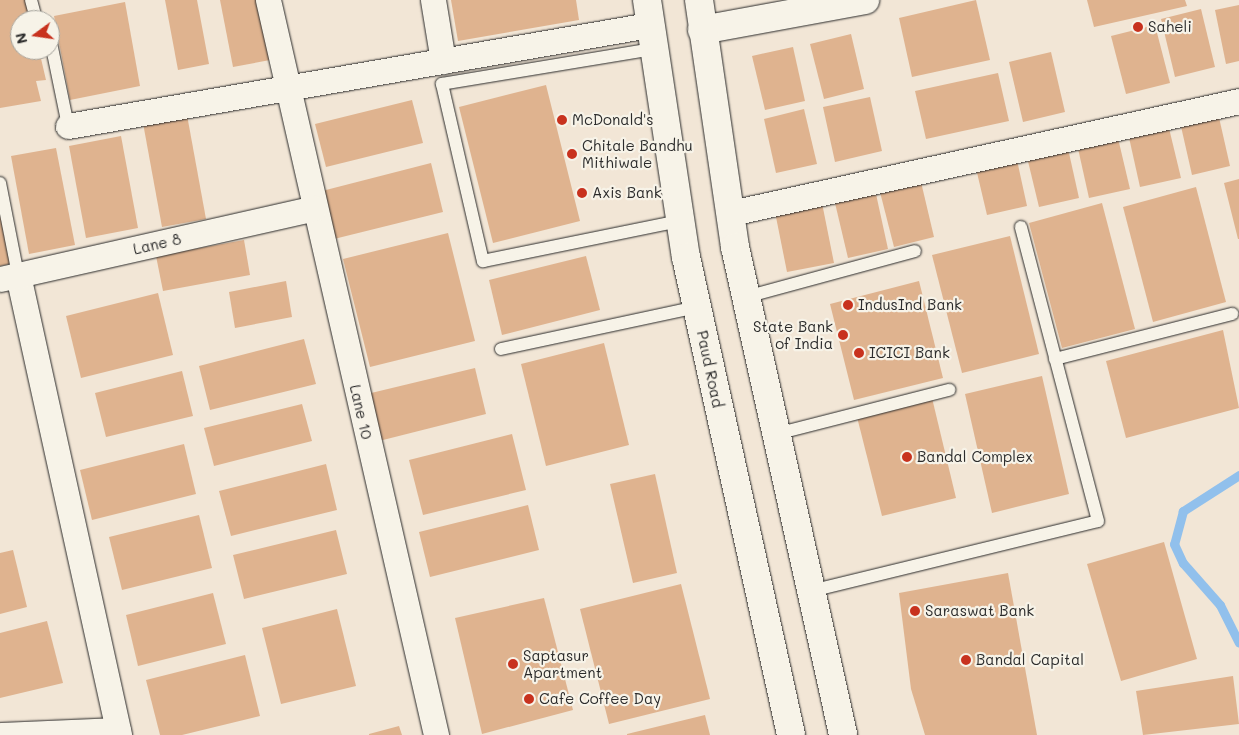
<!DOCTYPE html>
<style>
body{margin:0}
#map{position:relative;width:1239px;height:735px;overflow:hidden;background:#f2e6d6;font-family:Mali,sans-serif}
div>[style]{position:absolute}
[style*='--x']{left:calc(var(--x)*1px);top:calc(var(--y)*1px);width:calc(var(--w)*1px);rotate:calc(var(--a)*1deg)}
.stream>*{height:9px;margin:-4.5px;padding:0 4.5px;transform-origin:4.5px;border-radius:4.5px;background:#91c0ec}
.building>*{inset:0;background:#dfb38f}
.roads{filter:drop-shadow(0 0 1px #2b2b2b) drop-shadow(0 0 1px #2b2b2b)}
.service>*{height:12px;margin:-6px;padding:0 6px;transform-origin:6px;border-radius:6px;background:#f7f3e8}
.minor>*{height:25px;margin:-12.5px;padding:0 12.5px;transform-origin:12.5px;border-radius:12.5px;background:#f7f3e8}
.tertiary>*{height:28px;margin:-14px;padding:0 14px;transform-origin:14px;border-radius:14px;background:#f7f3e8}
.primary>*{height:28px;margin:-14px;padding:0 14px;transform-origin:14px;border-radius:14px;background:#f7f3e8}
.dots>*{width:14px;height:14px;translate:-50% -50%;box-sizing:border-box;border:2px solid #f7f3e8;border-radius:50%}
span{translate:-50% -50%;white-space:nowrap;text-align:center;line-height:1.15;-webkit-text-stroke:4.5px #f7f3e8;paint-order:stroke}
.poi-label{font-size:15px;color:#2b2b2b}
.left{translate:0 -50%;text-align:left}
.right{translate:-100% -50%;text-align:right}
.street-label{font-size:15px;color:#2b2b2b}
.north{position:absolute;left:10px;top:10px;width:50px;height:50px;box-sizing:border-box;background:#f7f3e8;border:1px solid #a5a39c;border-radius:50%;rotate:256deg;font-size:14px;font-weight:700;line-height:20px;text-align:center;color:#2b2b2b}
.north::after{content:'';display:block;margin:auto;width:18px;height:22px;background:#c8321e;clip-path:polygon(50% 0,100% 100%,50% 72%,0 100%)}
</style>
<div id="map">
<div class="stream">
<i style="--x:1239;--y:475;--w:67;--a:147.3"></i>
<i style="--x:1183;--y:511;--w:34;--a:105"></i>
<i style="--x:1174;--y:544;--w:21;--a:65"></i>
<i style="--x:1183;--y:563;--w:56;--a:48.6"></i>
<i style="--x:1220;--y:605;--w:42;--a:63.4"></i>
</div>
<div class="building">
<i style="clip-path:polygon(0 0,28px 0,33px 20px,20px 20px,20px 50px,39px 50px,46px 80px,36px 81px,41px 101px,0 108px)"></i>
<i style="clip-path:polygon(165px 0,197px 0,209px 64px,178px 70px)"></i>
<i style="clip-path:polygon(220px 0,259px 0,270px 60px,233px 67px)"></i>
<i style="clip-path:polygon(451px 0,576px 0,579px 20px,458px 41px)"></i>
<i style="clip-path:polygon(976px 0,990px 60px,912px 77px,899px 18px)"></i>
<i style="clip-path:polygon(1087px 0,1185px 0,1187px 6px,1094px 27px)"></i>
<i style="clip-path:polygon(125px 2px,140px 86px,70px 100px,54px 16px)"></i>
<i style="clip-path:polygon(1239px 5px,1239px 61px,1226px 64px,1215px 10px)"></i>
<i style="clip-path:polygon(1201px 9px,1215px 67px,1175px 77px,1161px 19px)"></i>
<i style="clip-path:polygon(1155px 25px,1170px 83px,1126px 94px,1111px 36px)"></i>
<i style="clip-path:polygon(851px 34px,864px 89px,824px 99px,810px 44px)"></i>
<i style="clip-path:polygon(793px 47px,805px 101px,765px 110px,752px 56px)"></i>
<i style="clip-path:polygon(1051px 52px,1065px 112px,1023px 122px,1009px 62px)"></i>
<i style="clip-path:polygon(998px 73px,1009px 121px,926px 139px,915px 91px)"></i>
<i style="clip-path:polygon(546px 85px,580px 221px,493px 243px,459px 107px)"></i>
<i style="clip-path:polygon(870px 97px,882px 151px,835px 162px,823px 107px)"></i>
<i style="clip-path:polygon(412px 100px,423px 143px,326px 167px,315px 124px)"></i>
<i style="clip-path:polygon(804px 109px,817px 164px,776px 173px,764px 119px)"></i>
<i style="clip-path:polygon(1218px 113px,1230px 166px,1192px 175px,1180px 122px)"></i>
<i style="clip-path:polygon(187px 115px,206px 219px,162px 227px,143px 123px)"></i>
<i style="clip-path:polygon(1168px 124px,1181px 178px,1140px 187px,1128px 133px)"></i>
<i style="clip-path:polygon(1117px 134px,1130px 189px,1089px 198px,1077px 144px)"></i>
<i style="clip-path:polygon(121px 136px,138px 228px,86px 238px,69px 146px)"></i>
<i style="clip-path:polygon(1067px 144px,1079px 198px,1039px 207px,1026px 153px)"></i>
<i style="clip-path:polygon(56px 148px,75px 245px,29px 254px,11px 156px)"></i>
<i style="clip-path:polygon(1015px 151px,1027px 206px,987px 215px,974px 160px)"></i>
<i style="clip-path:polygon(431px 163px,443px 212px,334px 239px,322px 191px)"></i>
<i style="clip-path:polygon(1239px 179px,1239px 239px,1238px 239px,1224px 183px)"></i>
<i style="clip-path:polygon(921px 182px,934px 237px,894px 247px,880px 192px)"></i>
<i style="clip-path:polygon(1196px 187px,1226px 302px,1153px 322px,1123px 207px)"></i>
<i style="clip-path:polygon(876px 194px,888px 249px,848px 258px,835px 203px)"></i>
<i style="clip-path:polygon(822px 203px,834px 263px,787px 272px,775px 212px)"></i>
<i style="clip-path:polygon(1102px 203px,1135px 329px,1062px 348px,1029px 223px)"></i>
<i style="clip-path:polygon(0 214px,10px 264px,0 266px)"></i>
<i style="clip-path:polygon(448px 233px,475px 341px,370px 367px,343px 259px)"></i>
<i style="clip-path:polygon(1010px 236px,1039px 354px,962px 373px,932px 255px)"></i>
<i style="clip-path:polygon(244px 240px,250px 275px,163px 291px,156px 256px)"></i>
<i style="clip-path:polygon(586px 256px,600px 310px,502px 335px,489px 280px)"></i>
<i style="clip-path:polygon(286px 281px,292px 317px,235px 328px,229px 292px)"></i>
<i style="clip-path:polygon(919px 281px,943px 378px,854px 400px,830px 304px)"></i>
<i style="clip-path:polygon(158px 293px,173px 355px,81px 378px,66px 316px)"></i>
<i style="clip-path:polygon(1223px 330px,1239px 408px,1126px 438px,1106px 361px)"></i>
<i style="clip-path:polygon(304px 339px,316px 384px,210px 410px,199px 366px)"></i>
<i style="clip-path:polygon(604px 343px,629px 445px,546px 466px,521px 364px)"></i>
<i style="clip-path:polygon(475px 368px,486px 414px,379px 441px,367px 394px)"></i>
<i style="clip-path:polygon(182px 371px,193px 416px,106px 437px,95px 393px)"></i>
<i style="clip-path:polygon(1042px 376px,1069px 494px,992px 513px,965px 394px)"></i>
<i style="clip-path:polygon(932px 398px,956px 498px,882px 516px,857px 417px)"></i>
<i style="clip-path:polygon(302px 404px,312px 441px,214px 466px,204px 428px)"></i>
<i style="clip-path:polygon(512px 434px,526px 490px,423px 515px,409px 460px)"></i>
<i style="clip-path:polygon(184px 444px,196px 494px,92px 520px,80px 470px)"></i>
<i style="clip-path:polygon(326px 464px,337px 510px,231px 536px,219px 491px)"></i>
<i style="clip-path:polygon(655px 474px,677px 573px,633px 583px,610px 484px)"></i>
<i style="clip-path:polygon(528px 505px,539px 550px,430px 577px,419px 532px)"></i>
<i style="clip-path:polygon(199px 515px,212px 568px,122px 590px,109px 537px)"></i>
<i style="clip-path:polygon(336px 530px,347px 574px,244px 599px,233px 555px)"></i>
<i style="clip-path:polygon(1164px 542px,1197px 659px,1121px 681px,1087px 564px)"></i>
<i style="clip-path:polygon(13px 550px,27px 607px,0 614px,0 553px)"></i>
<i style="clip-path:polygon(1008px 573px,1037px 735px,925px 735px,911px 689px,899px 593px)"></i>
<i style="clip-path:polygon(681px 584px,710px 699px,609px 724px,580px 609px)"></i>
<i style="clip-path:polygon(213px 593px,226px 644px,138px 666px,126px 615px)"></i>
<i style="clip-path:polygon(544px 598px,573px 710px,482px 734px,455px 618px)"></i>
<i style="clip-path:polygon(337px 609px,356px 686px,281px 704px,262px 628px)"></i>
<i style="clip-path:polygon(47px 621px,63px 683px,0 698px,0 633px)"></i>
<i style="clip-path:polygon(245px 655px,260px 716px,182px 735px,160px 735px,146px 680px)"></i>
<i style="clip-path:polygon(1233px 676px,1239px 724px,1143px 735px,1136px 691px)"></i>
<i style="clip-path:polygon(705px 715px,710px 735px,627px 735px,627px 734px)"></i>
<i style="clip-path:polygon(399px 726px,402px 735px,369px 735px,369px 734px)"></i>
</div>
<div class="roads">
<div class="service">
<i style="--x:31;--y:0;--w:16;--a:75"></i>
<i style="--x:50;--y:38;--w:90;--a:78.4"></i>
<i style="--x:653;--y:49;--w:214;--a:170.6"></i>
<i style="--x:442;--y:84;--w:182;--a:77"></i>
<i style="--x:483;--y:261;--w:201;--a:-11.5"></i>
<i style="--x:0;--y:183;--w:94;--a:78.9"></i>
<i style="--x:746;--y:297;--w:175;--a:-15.2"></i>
<i style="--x:501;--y:349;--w:200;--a:-12.1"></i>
<i style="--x:1055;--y:359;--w:183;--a:-14.3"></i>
<i style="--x:776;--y:434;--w:179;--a:-14.3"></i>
<i style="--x:811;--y:591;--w:295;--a:-13.7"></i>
<i style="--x:1098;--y:521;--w:304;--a:-104.7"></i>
</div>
<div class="minor">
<i style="--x:268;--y:0;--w:754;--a:77.12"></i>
<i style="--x:433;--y:0;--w:62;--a:80.7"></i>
<i style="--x:68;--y:126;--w:590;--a:-9.86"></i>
<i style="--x:731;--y:213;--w:520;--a:-12.43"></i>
<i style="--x:18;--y:275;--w:471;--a:77.6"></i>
<i style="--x:0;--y:279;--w:322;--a:-12.7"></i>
<i style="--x:1;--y:735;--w:117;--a:-2.4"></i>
</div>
<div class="tertiary">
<i style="--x:702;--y:30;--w:166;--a:-10.4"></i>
</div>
<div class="primary">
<i style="--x:647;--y:0;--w:260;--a:81.4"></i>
<i style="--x:686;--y:257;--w:489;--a:77.6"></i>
<i style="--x:699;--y:0;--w:250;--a:81.7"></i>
<i style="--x:735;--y:247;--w:500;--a:77.5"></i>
</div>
</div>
<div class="dots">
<i style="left:1138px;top:27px;background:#c8321e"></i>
<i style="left:562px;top:120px;background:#c8321e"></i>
<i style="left:572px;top:154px;background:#c8321e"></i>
<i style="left:582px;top:193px;background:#c8321e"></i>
<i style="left:848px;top:305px;background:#c8321e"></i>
<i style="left:843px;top:335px;background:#c8321e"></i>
<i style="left:859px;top:353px;background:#c8321e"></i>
<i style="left:907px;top:457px;background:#c8321e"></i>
<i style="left:915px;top:611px;background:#c8321e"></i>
<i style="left:966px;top:660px;background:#c8321e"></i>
<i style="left:513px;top:664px;background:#c8321e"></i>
<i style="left:529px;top:699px;background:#c8321e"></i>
</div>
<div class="poi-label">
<span class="left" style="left:1148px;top:27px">Saheli</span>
<span class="left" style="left:572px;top:120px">McDonald's</span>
<span class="left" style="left:582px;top:154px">Chitale Bandhu<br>Mithiwale</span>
<span class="left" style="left:592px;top:193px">Axis Bank</span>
<span class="left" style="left:858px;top:305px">IndusInd Bank</span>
<span class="right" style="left:833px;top:335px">State Bank<br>of India</span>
<span class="left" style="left:869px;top:353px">ICICI Bank</span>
<span class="left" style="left:917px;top:457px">Bandal Complex</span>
<span class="left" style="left:925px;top:611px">Saraswat Bank</span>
<span class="left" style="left:523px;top:664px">Saptasur<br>Apartment</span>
<span class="left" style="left:976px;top:660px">Bandal Capital</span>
<span class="left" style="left:539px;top:699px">Cafe Coffee Day</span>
</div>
<div class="street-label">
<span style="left:157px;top:244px;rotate:-13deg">Lane 8</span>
<span style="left:710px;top:369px;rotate:78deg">Paud Road</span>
<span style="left:361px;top:412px;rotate:77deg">Lane 10</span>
</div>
<div class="north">N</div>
</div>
